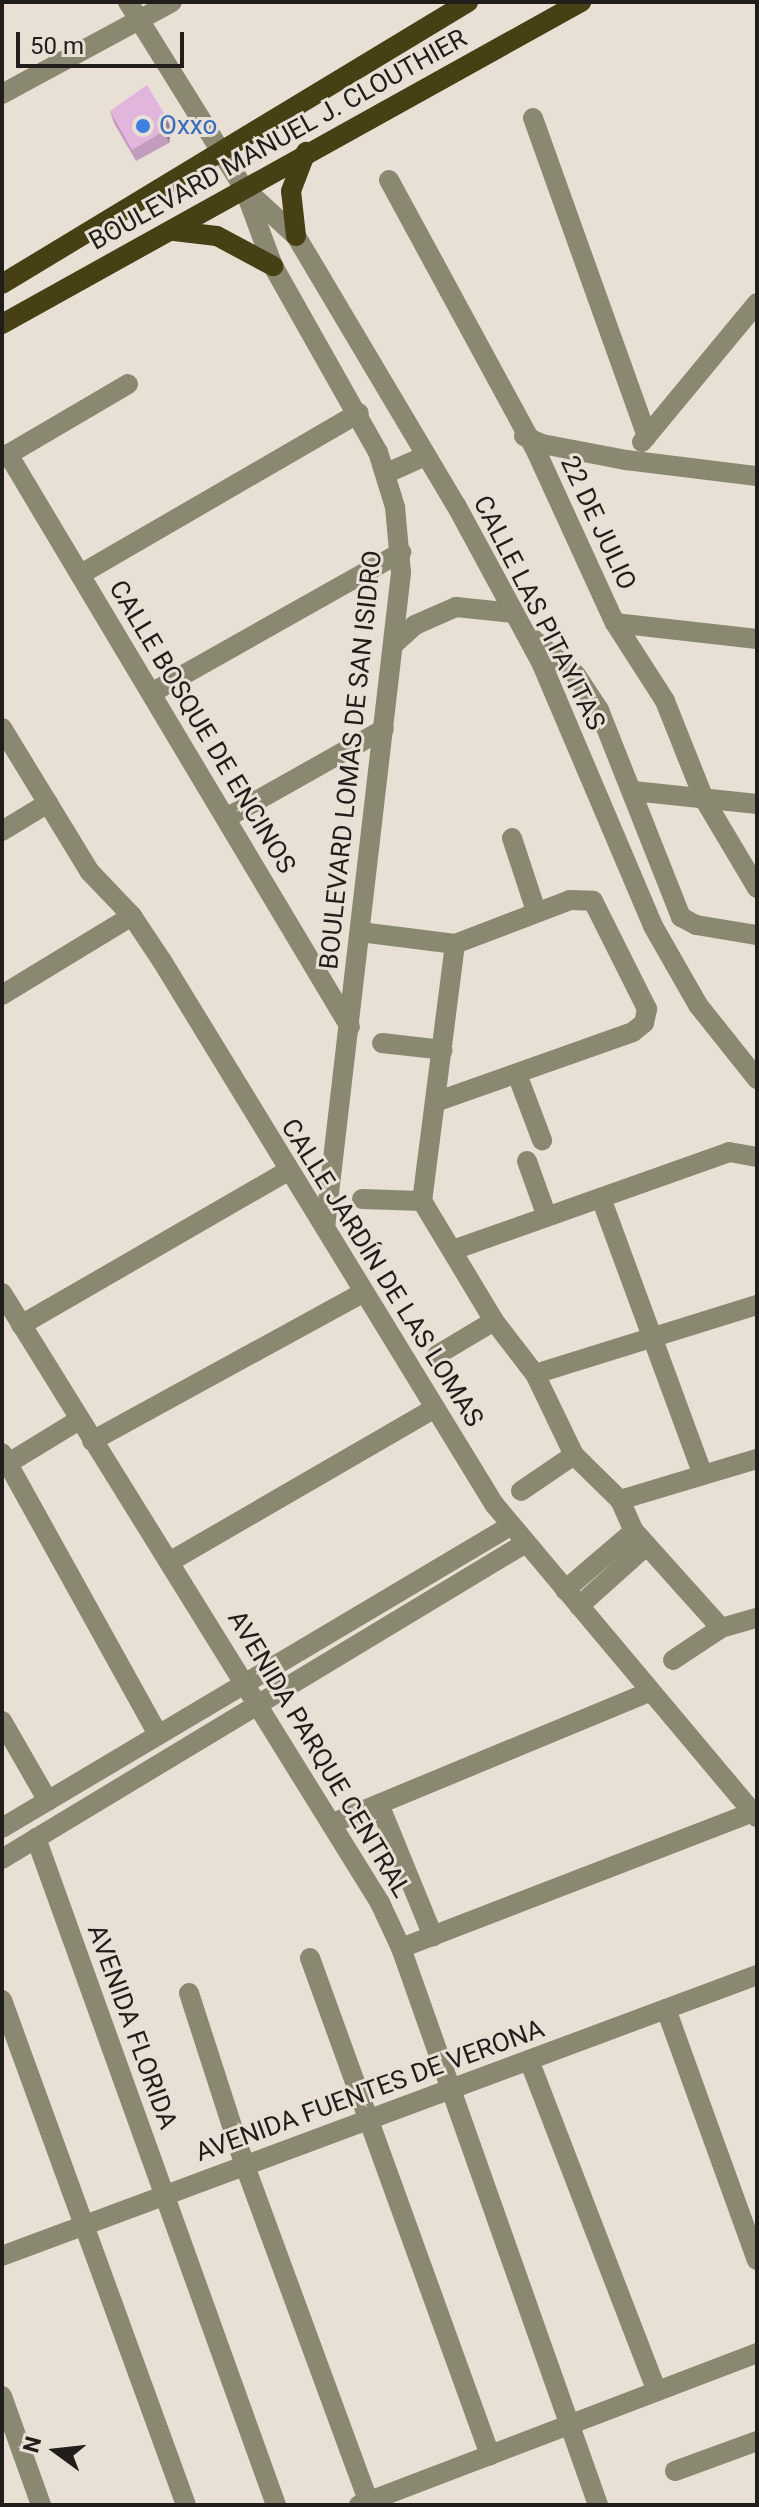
<!DOCTYPE html>
<meta charset="utf-8">
<style>
body{margin:0}
#map{position:relative;width:759px;height:2507px;overflow:hidden;background:#e8dfd5;font-family:Roboto,sans-serif}
div>[style]{position:absolute}
[style*='--x']{left:calc(var(--x)*1px);top:calc(var(--y)*1px);width:calc(var(--w)*1px);rotate:calc(var(--a)*1deg)}
.minor>*{height:20px;margin:-10px;padding:0 10px;transform-origin:10px;border-radius:10px;background:#8b8871}
.major>*{height:20px;margin:-10px;padding:0 10px;transform-origin:10px;border-radius:10px;background:#474014}
.wall>*{inset:0;background:#c29cbe}
.shaded-wall>*{inset:0;background:#9e7f9b}
.building>*{inset:0;background:#e2b5dd}
.dots>*{width:22px;height:22px;translate:-50% -50%;box-sizing:border-box;border:4px solid #e8dfd5;border-radius:50%}
span{translate:-50% -50%;white-space:nowrap;text-align:center;line-height:1.15;-webkit-text-stroke:6px #e8dfd5;paint-order:stroke}
.shop-label{font-size:26px;color:#366cbe}
.left{translate:0 -50%;text-align:left}
.street-label{font-size:26px;color:#201d1a}
.frame{position:absolute;inset:0;border:4px solid #201d1a;pointer-events:none}
.north{position:absolute;left:16px;top:2411px;width:80px;height:80px;-webkit-text-stroke:6px #e8dfd5;paint-order:stroke;rotate:285deg;font-size:22px;font-weight:700;line-height:32px;text-align:center;color:#201d1a}
.north::after{content:'';display:block;margin:auto;width:28px;height:36px;background:#201d1a;clip-path:polygon(50% 0,100% 100%,50% 72%,0 100%)}
.scale{position:absolute;left:16px;top:32px;width:168px;height:36px;box-sizing:border-box;border:4px solid #201d1a;border-top:0;padding-left:10px;font-size:24px;line-height:28px;white-space:nowrap;color:#201d1a;-webkit-text-stroke:6px #e8dfd5;paint-order:stroke}
</style>
<div id="map">
<div class="minor">
<i style="--x:128;--y:2;--w:219;--a:58.1"></i>
<i style="--x:244;--y:188;--w:83;--a:69.6"></i>
<i style="--x:273;--y:266;--w:214;--a:60.6"></i>
<i style="--x:378;--y:452;--w:58;--a:72.8"></i>
<i style="--x:395;--y:507;--w:66;--a:84.8"></i>
<i style="--x:401;--y:573;--w:659;--a:96.62"></i>
<i style="--x:2;--y:94;--w:193;--a:-28.4"></i>
<i style="--x:533;--y:118;--w:338;--a:70.3"></i>
<i style="--x:389;--y:180;--w:311;--a:61.5"></i>
<i style="--x:537;--y:453;--w:187;--a:65.4"></i>
<i style="--x:615;--y:623;--w:93;--a:57.3"></i>
<i style="--x:665;--y:701;--w:105;--a:68.3"></i>
<i style="--x:704;--y:799;--w:104;--a:59.2"></i>
<i style="--x:247;--y:191;--w:67;--a:42.6"></i>
<i style="--x:296;--y:236;--w:313;--a:59.3"></i>
<i style="--x:456;--y:505;--w:179;--a:61.6"></i>
<i style="--x:541;--y:662;--w:287;--a:67"></i>
<i style="--x:653;--y:926;--w:91;--a:60.3"></i>
<i style="--x:698;--y:1005;--w:95;--a:51.4"></i>
<i style="--x:524;--y:436;--w:20;--a:24"></i>
<i style="--x:542;--y:444;--w:86;--a:10.8"></i>
<i style="--x:626;--y:460;--w:132;--a:7"></i>
<i style="--x:642;--y:442;--w:180;--a:-50.4"></i>
<i style="--x:8;--y:454;--w:667;--a:59.17"></i>
<i style="--x:2;--y:458;--w:146;--a:-30.4"></i>
<i style="--x:387;--y:473;--w:42;--a:-24.1"></i>
<i style="--x:81;--y:574;--w:321;--a:-30.1"></i>
<i style="--x:615;--y:623;--w:143;--a:6.4"></i>
<i style="--x:533;--y:639;--w:56;--a:39.9"></i>
<i style="--x:576;--y:675;--w:42;--a:56.7"></i>
<i style="--x:599;--y:710;--w:223;--a:68.4"></i>
<i style="--x:681;--y:917;--w:17;--a:28"></i>
<i style="--x:696;--y:925;--w:62;--a:9.3"></i>
<i style="--x:394;--y:644;--w:28;--a:-42"></i>
<i style="--x:415;--y:625;--w:45;--a:-23.7"></i>
<i style="--x:456;--y:607;--w:58;--a:5.9"></i>
<i style="--x:153;--y:692;--w:285;--a:-29.4"></i>
<i style="--x:2;--y:728;--w:169;--a:58.6"></i>
<i style="--x:90;--y:872;--w:61;--a:46.3"></i>
<i style="--x:132;--y:916;--w:54;--a:56.3"></i>
<i style="--x:162;--y:961;--w:636;--a:58.56"></i>
<i style="--x:494;--y:1504;--w:409;--a:50"></i>
<i style="--x:633;--y:791;--w:125;--a:6"></i>
<i style="--x:226;--y:818;--w:181;--a:-29.4"></i>
<i style="--x:2;--y:831;--w:54;--a:-31.3"></i>
<i style="--x:512;--y:838;--w:77;--a:71.8"></i>
<i style="--x:360;--y:932;--w:96;--a:7.2"></i>
<i style="--x:455;--y:944;--w:123;--a:-20.9"></i>
<i style="--x:570;--y:900;--w:23;--a:2"></i>
<i style="--x:593;--y:901;--w:121;--a:63.4"></i>
<i style="--x:647;--y:1009;--w:14;--a:102"></i>
<i style="--x:644;--y:1023;--w:14;--a:141"></i>
<i style="--x:633;--y:1032;--w:207;--a:160.5"></i>
<i style="--x:455;--y:944;--w:259;--a:97.3"></i>
<i style="--x:422;--y:1201;--w:140;--a:59"></i>
<i style="--x:494;--y:1321;--w:67;--a:52.3"></i>
<i style="--x:535;--y:1374;--w:90;--a:64.3"></i>
<i style="--x:574;--y:1455;--w:64;--a:44.4"></i>
<i style="--x:620;--y:1500;--w:34;--a:66"></i>
<i style="--x:634;--y:1531;--w:130;--a:48.1"></i>
<i style="--x:2;--y:995;--w:152;--a:-31.3"></i>
<i style="--x:382;--y:1043;--w:61;--a:6.5"></i>
<i style="--x:517;--y:1074;--w:71;--a:69.3"></i>
<i style="--x:527;--y:1161;--w:59;--a:70.3"></i>
<i style="--x:601;--y:1198;--w:295;--a:69.8"></i>
<i style="--x:362;--y:1199;--w:60;--a:1.9"></i>
<i style="--x:453;--y:1250;--w:293;--a:-19.5"></i>
<i style="--x:729;--y:1152;--w:28;--a:10"></i>
<i style="--x:2;--y:1293;--w:718;--a:58.21"></i>
<i style="--x:380;--y:1903;--w:50;--a:65"></i>
<i style="--x:401;--y:1948;--w:591;--a:70.52"></i>
<i style="--x:21;--y:1325;--w:308;--a:-30"></i>
<i style="--x:437;--y:1355;--w:66;--a:-30.8"></i>
<i style="--x:535;--y:1374;--w:232;--a:-17.3"></i>
<i style="--x:92;--y:1441;--w:310;--a:-28.7"></i>
<i style="--x:2;--y:1453;--w:322;--a:61"></i>
<i style="--x:2;--y:1467;--w:90;--a:-31.4"></i>
<i style="--x:521;--y:1491;--w:64;--a:-34.2"></i>
<i style="--x:620;--y:1500;--w:143;--a:-16.7"></i>
<i style="--x:171;--y:1561;--w:305;--a:-30.1"></i>
<i style="--x:565;--y:1590;--w:91;--a:-40.5"></i>
<i style="--x:579;--y:1606;--w:91;--a:-41.9"></i>
<i style="--x:673;--y:1660;--w:58;--a:-33.7"></i>
<i style="--x:721;--y:1628;--w:37;--a:-16"></i>
<i style="--x:2;--y:1721;--w:92;--a:60.1"></i>
<i style="--x:379;--y:1804;--w:143;--a:67.8"></i>
<i style="--x:333;--y:1823;--w:342;--a:-22.5"></i>
<i style="--x:2;--y:1828;--w:591;--a:-30.73"></i>
<i style="--x:36;--y:1838;--w:709;--a:70.21"></i>
<i style="--x:2;--y:1859;--w:610;--a:-31.11"></i>
<i style="--x:401;--y:1948;--w:377;--a:-21.1"></i>
<i style="--x:310;--y:1958;--w:529;--a:70.09"></i>
<i style="--x:189;--y:1993;--w:182;--a:72.1"></i>
<i style="--x:245;--y:2166;--w:357;--a:69.8"></i>
<i style="--x:2;--y:2000;--w:537;--a:69.98"></i>
<i style="--x:666;--y:2009;--w:267;--a:70.1"></i>
<i style="--x:529;--y:2060;--w:355;--a:68.9"></i>
<i style="--x:2;--y:2256;--w:806;--a:-20.41"></i>
<i style="--x:2;--y:2396;--w:116;--a:70.3"></i>
<i style="--x:675;--y:2471;--w:87;--a:-20.1"></i>
<i style="--x:359;--y:2505;--w:426;--a:-20.9"></i>
</div>
<div class="major">
<i style="--x:174;--y:231;--w:43;--a:6.6"></i>
<i style="--x:217;--y:236;--w:64;--a:28.2"></i>
<i style="--x:296;--y:236;--w:45;--a:-96.3"></i>
<i style="--x:291;--y:191;--w:42;--a:-69"></i>
<i style="--x:2;--y:284;--w:545;--a:-31.18"></i>
<i style="--x:2;--y:324;--w:663;--a:-29.08"></i>
</div>
<div class="wall">
<i style="clip-path:polygon(110px 111px,171px 129px,169px 143px,136px 161px,114px 123px)"></i>
</div>
<div class="shaded-wall">
<i style="clip-path:polygon(167px 118px,171px 129px,169px 143px,164px 131px)"></i>
</div>
<div class="building">
<i style="clip-path:polygon(147px 85px,167px 118px,164px 131px,132px 150px,110px 111px)"></i>
</div>
<div class="dots">
<i style="left:143px;top:126px;background:#3f7fe0"></i>
</div>
<div class="shop-label">
<span class="left" style="left:159px;top:126px">Oxxo</span>
</div>
<div class="street-label">
<span style="left:278px;top:140px;rotate:-29deg">BOULEVARD MANUEL J. CLOUTHIER</span>
<span style="left:598px;top:523px;rotate:65deg">22 DE JULIO</span>
<span style="left:539px;top:613px;rotate:63deg">CALLE LAS PITAYITAS</span>
<span style="left:202px;top:727px;rotate:59deg">CALLE BOSQUE DE ENCINOS</span>
<span style="left:351px;top:760px;rotate:-84deg">BOULEVARD LOMAS DE SAN ISIDRO</span>
<span style="left:382px;top:1273px;rotate:58deg">CALLE JARDÍN DE LAS LOMAS</span>
<span style="left:319px;top:1754px;rotate:59deg">AVENIDA PARQUE CENTRAL</span>
<span style="left:132px;top:2027px;rotate:70deg">AVENIDA FLORIDA</span>
<span style="left:370px;top:2091px;rotate:-20deg">AVENIDA FUENTES DE VERONA</span>
</div>
<div class="frame"></div>
<div class="north">N</div>
<div class="scale">50 m</div>
</div>
